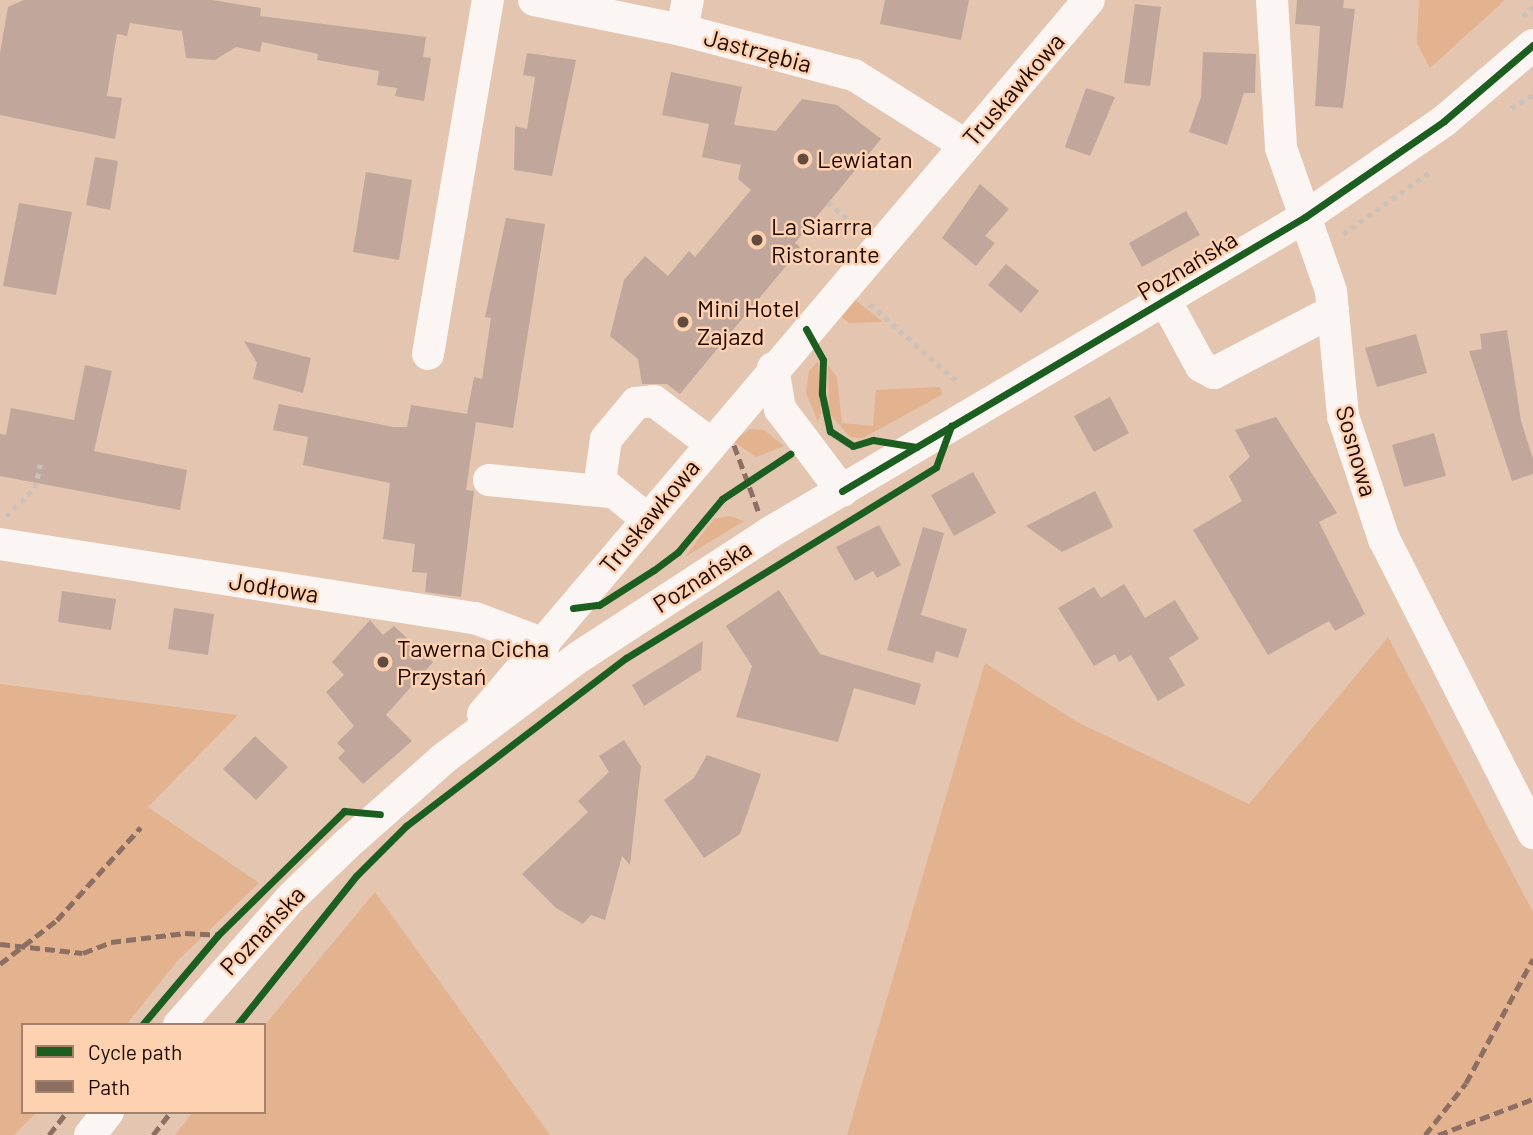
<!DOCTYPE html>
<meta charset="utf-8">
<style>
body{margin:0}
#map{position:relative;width:1533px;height:1135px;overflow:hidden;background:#e3c5b0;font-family:Barlow,sans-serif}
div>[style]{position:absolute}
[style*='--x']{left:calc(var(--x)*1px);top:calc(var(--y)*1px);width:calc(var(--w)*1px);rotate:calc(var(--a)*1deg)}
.green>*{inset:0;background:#e3b28f}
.building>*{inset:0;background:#c1a79b}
.path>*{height:4.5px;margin-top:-2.25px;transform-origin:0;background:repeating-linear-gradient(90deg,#cac1ba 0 5px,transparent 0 10px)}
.minor>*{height:32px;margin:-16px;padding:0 16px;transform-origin:16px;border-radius:16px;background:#fbf6f3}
.quiet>*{height:5px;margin-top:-2.5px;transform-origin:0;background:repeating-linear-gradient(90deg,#8d6e63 0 10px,transparent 0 15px)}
.cycleway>*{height:7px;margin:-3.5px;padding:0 3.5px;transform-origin:3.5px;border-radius:3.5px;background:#1b5e20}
.dots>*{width:19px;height:19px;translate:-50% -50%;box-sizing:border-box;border:4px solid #fed1b1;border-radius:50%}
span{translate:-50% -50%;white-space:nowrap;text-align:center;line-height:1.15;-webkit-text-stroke:5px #fed1b1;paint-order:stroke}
.street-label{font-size:24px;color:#1b0800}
.poi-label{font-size:24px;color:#1b0800}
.left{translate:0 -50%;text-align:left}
.legend{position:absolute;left:21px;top:1023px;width:245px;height:91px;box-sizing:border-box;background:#fed1b1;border:2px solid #a3816a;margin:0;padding:9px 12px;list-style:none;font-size:21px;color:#1b0800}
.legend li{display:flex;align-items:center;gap:14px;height:35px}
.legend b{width:35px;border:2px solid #a3816a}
</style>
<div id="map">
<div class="green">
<i style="clip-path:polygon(1419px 0,1505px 0,1430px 68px,1417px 43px)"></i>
<i style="clip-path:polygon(853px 298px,883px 322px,849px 323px,842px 317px)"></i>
<i style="clip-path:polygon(818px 361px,821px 413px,818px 422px,806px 393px,809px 371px)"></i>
<i style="clip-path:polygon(828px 365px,837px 377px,842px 423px,873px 426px,876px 390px,939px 387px,943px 394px,863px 438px,850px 437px,829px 413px)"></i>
<i style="clip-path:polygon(750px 429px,764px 430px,784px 446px,756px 457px,733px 441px)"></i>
<i style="clip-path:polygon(730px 516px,744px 521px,685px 557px,714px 519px)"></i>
<i style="clip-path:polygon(1388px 637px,1533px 912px,1533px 1135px,847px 1135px,985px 663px,1077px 722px,1249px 804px)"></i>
<i style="clip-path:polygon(0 684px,238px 715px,148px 807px,259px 883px,179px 959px,126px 1025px,23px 1025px,23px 1112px,37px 1112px,14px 1135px,0 1135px)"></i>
<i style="clip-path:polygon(375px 892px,550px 1135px,175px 1135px,193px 1112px,264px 1112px,264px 1026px)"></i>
</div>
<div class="building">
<i style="clip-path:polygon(24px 0,212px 0,261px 8px,260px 16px,426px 37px,423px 57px,431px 58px,424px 101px,395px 96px,397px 88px,377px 85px,379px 71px,317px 60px,318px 54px,262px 42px,260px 52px,236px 47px,215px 60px,186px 58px,182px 31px,130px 23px,127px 36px,117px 34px,107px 96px,122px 98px,115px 139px,0 115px,0 53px,8px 7px)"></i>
<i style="clip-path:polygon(885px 0,969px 0,961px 40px,880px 24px)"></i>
<i style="clip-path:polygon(1297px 0,1344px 0,1343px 8px,1355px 9px,1343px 108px,1315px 106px,1320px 26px,1295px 24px)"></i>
<i style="clip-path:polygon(1135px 4px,1161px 7px,1150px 86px,1124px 83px)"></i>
<i style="clip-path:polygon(1203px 52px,1256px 54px,1255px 93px,1244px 93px,1227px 145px,1189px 132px,1201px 97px)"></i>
<i style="clip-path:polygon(527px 53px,576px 60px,552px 176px,514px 170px,515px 126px,527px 129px,535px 77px,523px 75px)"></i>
<i style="clip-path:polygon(671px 72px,742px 87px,734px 125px,776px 131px,802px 99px,837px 105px,881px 139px,795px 243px,800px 247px,791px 260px,680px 394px,667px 384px,642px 384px,638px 359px,610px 336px,624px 280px,645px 256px,668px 276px,689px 251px,695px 257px,751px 190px,738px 179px,741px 165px,702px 157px,709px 124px,662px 115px)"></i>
<i style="clip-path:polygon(1086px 88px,1115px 97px,1090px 156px,1065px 147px)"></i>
<i style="clip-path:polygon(95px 157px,118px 161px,110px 210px,86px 205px)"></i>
<i style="clip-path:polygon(366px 172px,412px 180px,399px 260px,353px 252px)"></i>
<i style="clip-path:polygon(980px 184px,1009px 209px,985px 236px,995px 243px,976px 266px,942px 238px)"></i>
<i style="clip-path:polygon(19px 203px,72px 212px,56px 295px,3px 286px)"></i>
<i style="clip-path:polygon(1186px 211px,1200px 235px,1142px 267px,1129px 243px)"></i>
<i style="clip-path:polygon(506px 218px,545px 224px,513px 428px,476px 422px,466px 490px,474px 491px,461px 597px,425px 592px,427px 573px,412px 572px,415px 544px,383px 539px,390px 483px,303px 465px,308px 437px,273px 430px,279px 404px,393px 427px,407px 427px,411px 405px,467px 414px,474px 377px,482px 379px,491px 318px,485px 317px)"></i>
<i style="clip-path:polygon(1006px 264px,1039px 291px,1021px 313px,988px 285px)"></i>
<i style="clip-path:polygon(1507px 330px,1521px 421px,1533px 459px,1533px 474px,1512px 481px,1469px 351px,1482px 349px,1480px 334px)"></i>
<i style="clip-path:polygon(1416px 334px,1427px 373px,1377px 387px,1365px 348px)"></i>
<i style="clip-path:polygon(244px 341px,311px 358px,303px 393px,253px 379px,257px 363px)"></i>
<i style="clip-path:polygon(85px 365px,112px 371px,94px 451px,187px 470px,180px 510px,0 476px,0 434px,6px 435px,11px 408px,74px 420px)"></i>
<i style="clip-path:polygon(1110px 397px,1129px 433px,1094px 452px,1074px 416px)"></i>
<i style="clip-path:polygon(1276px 417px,1337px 513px,1319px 522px,1365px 614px,1335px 631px,1329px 621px,1268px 655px,1193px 530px,1242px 501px,1229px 476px,1250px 457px,1235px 430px)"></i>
<i style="clip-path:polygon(1434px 433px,1446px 476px,1404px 487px,1392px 445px)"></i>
<i style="clip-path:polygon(973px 472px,996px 513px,954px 536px,931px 495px)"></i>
<i style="clip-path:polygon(1095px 491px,1113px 527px,1062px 552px,1026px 526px)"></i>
<i style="clip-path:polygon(879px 525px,901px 565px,877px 578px,873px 571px,855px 581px,836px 547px)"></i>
<i style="clip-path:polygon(923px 527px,944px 533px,921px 615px,967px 629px,958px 658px,936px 651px,933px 663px,887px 650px)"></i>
<i style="clip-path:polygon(1124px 584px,1145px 618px,1175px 600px,1199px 639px,1169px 658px,1185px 685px,1158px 701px,1131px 655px,1119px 662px,1115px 654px,1094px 666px,1058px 608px,1094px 587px,1101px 598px)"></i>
<i style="clip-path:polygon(779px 590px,820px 654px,921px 684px,915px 705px,854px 688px,838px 742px,736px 717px,752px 666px,726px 626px)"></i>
<i style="clip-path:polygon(62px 591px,116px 599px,111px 630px,58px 622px)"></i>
<i style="clip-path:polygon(174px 608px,214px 614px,208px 655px,168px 649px)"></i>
<i style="clip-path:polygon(370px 620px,383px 635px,394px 626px,433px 662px,386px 715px,412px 741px,363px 784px,338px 758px,345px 751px,337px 743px,354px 726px,326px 692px,344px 675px,332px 662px)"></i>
<i style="clip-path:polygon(703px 641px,701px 670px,644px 706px,632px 685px)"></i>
<i style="clip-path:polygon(255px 736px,288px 767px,256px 800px,223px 769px)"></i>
<i style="clip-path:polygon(624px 740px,641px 766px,630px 865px,622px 856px,605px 920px,591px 915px,583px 924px,556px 908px,522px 874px,588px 812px,578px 801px,609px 772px,599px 756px)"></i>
<i style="clip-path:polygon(707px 755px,761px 774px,740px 834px,704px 858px,664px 800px,694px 778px)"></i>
</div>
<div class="path">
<i style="--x:1523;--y:16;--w:13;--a:-42"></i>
<i style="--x:1511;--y:108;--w:26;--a:-31"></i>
<i style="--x:828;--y:202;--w:40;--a:40"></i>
<i style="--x:1343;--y:234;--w:107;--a:-35.5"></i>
<i style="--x:870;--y:304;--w:120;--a:41.6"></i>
<i style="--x:6;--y:516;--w:40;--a:-44"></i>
<i style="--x:35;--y:488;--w:24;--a:-78"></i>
</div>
<div class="minor">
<i style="--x:534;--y:0;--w:151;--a:11.5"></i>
<i style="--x:682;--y:30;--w:178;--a:14.7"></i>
<i style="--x:854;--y:75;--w:131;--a:32.2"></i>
<i style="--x:1272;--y:0;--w:148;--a:86.5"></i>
<i style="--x:1281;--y:148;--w:151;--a:70.7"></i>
<i style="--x:1331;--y:291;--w:126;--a:84.5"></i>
<i style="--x:1343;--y:416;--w:130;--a:71.6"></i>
<i style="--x:1384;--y:539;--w:330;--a:63.1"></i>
<i style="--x:682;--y:30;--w:31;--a:-79"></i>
<i style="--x:1165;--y:300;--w:75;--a:61.4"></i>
<i style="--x:1201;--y:366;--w:15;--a:28"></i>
<i style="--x:1214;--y:373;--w:134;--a:-27.5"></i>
<i style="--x:428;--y:354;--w:359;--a:-80.4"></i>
<i style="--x:773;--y:368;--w:42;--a:80.3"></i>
<i style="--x:780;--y:409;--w:103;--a:52.9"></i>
<i style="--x:489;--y:480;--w:121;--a:5.7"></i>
<i style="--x:647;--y:519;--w:60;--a:-141"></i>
<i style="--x:600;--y:481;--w:42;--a:-81.9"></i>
<i style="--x:606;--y:439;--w:47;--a:-50.2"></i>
<i style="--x:636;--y:403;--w:18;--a:-6"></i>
<i style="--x:654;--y:401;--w:70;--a:36.9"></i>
<i style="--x:0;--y:544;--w:481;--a:8.9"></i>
<i style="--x:475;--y:618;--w:74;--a:20.6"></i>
<i style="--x:483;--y:714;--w:936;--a:-49.68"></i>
<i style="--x:179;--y:1025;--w:168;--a:-48.6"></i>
<i style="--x:290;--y:899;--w:79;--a:-44"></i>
<i style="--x:347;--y:844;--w:128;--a:-41.5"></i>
<i style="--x:443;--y:759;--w:170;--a:-36.9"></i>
<i style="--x:579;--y:657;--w:227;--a:-33.1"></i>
<i style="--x:769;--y:533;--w:622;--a:-30.52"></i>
<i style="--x:1305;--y:217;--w:169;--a:-34.6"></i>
<i style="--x:1444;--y:121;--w:117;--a:-40.5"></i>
<i style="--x:90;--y:1135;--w:29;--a:-52"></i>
</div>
<div class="quiet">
<i style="--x:734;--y:445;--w:72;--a:69.8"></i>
<i style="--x:0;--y:944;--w:83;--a:6.2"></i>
<i style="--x:83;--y:953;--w:30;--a:-21"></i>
<i style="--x:111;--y:942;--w:75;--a:-6.9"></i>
<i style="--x:185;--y:933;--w:33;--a:3"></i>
<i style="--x:0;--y:964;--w:72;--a:-37.7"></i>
<i style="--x:57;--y:920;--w:125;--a:-47.9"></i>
<i style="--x:49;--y:1135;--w:29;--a:-52"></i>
<i style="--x:153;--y:1135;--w:29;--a:-52"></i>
<i style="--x:1425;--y:1135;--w:66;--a:-51.7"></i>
<i style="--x:1466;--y:1083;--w:141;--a:-61.6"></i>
<i style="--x:1438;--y:1135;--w:102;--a:-20.8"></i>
</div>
<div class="cycleway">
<i style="--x:806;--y:329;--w:35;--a:61"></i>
<i style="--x:823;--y:360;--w:34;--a:92"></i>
<i style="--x:822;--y:394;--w:38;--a:78"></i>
<i style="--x:830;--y:431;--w:27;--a:33"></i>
<i style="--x:853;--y:446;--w:21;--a:-17"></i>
<i style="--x:873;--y:440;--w:44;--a:9.2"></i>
<i style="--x:842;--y:491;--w:538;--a:-30.62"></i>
<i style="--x:1305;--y:217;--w:169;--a:-34.6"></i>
<i style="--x:1444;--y:121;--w:117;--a:-40.5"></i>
<i style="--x:573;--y:608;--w:26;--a:-7"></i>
<i style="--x:599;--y:605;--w:65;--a:-32.5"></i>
<i style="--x:654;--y:570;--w:30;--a:-37"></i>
<i style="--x:678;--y:552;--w:69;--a:-50.3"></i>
<i style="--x:722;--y:499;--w:82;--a:-33.5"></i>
<i style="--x:142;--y:1025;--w:118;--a:-49.8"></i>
<i style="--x:218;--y:935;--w:177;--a:-44.5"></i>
<i style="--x:344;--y:811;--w:36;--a:5"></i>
<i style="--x:237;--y:1025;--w:191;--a:-51.4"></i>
<i style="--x:356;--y:876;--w:71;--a:-45"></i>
<i style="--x:406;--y:826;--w:277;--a:-37.4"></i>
<i style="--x:626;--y:658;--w:364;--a:-31.6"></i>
<i style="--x:936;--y:467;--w:44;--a:-69.9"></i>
</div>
<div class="dots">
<i style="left:803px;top:159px;background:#614a3e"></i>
<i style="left:757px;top:240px;background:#614a3e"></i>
<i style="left:683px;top:322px;background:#614a3e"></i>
<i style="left:383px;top:662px;background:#614a3e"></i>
</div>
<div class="street-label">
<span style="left:758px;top:50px;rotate:15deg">Jastrzębia</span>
<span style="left:1013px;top:89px;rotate:-49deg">Truskawkowa</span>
<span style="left:1187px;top:265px;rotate:-31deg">Poznańska</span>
<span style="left:1357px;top:451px;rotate:74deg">Sosnowa</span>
<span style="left:649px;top:516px;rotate:-50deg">Truskawkowa</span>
<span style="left:702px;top:576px;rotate:-33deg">Poznańska</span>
<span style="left:274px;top:587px;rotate:9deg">Jodłowa</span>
<span style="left:262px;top:930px;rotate:-47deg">Poznańska</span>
</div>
<div class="poi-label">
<span class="left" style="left:817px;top:159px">Lewiatan</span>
<span class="left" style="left:771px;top:240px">La Siarrra<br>Ristorante</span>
<span class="left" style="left:697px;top:322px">Mini Hotel<br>Zajazd</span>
<span class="left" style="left:397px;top:662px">Tawerna Cicha<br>Przystań</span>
</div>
<ul class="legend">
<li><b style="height:9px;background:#1b5e20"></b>Cycle path</li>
<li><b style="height:9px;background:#8d6e63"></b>Path</li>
</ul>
</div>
